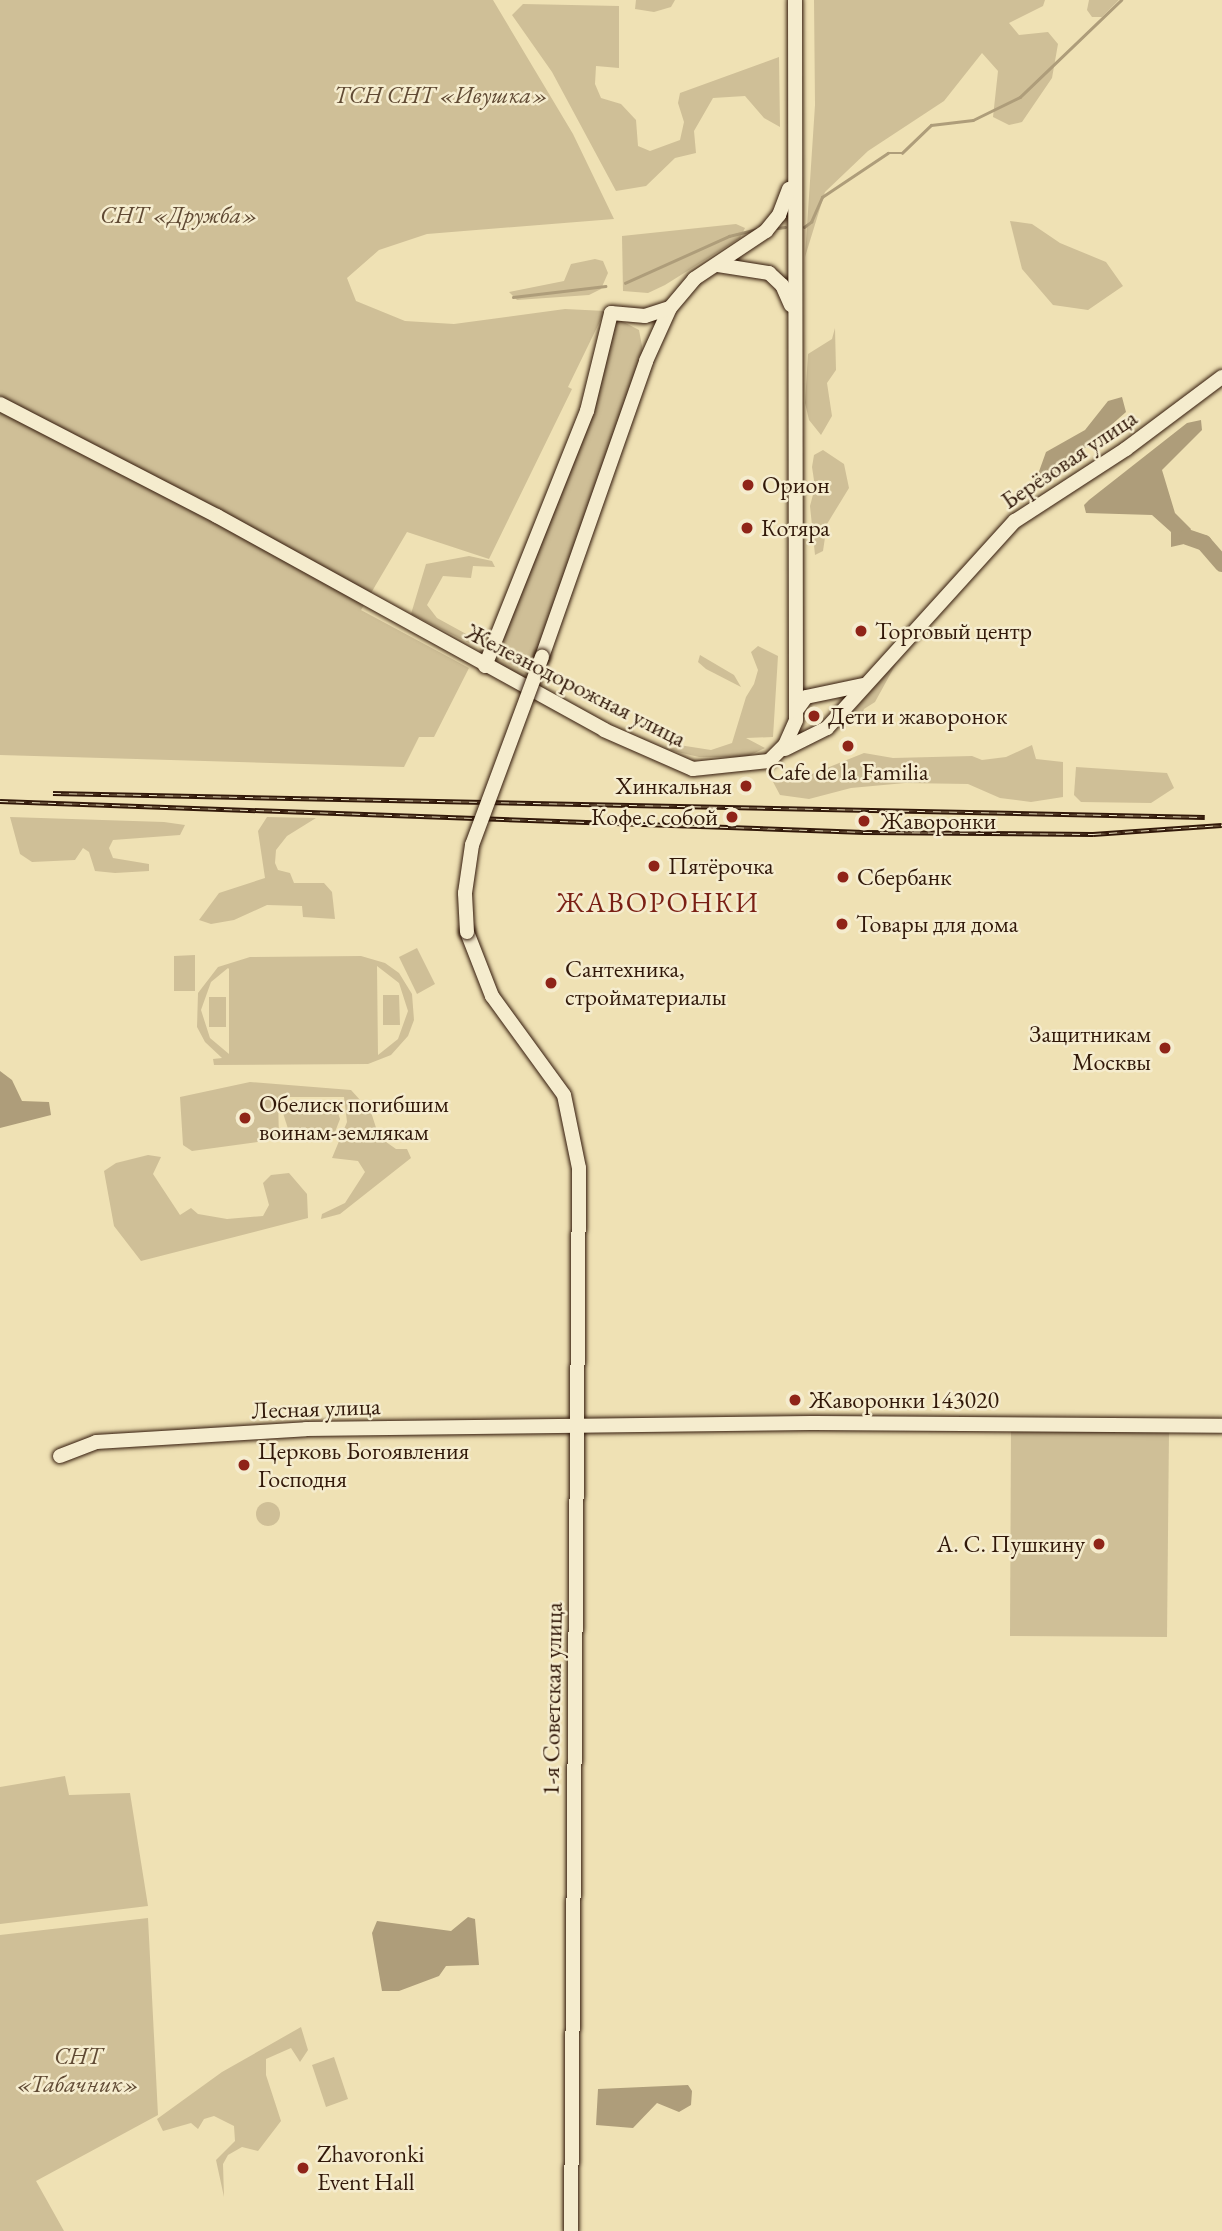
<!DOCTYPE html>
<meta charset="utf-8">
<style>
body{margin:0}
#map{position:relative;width:1222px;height:2231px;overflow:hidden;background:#efe1b4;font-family:"EB Garamond",serif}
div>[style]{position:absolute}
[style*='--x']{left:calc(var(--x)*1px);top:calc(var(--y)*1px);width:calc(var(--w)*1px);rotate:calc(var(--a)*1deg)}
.green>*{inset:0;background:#cfbf97}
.round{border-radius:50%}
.water>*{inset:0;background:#ae9d7a}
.stream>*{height:2.5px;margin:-1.25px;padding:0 1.25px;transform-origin:1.25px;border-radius:1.25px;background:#ae9d7a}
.river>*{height:16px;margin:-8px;padding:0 8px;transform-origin:8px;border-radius:8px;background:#ae9d7a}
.roads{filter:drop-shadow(0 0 2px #311809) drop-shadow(0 0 2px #311809)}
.secondary>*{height:14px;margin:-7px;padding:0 7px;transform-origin:7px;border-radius:7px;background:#f5ecce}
.rail>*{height:5px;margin-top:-2.5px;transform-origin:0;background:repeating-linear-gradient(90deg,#f5ecce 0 8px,#311809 0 16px);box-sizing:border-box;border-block:2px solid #311809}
.bridges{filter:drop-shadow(0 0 2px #311809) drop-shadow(0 0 2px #311809)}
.secondary-bridge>*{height:14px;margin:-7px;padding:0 7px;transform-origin:7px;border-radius:7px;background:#f5ecce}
.dots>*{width:19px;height:19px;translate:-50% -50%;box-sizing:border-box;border:4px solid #f5ecce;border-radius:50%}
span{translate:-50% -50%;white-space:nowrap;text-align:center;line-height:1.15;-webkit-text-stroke:5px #f5ecce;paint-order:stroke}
.park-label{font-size:24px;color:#604a34;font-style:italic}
.street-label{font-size:24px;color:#311809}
.poi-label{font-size:24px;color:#311809}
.left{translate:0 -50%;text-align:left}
.right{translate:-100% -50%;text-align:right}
.quarter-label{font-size:28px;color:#7a1f14;letter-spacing:2px}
</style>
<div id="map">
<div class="green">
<i style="clip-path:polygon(0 0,493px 0,573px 134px,614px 219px,427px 234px,379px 250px,347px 278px,356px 301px,405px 321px,454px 324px,565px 309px,605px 311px,568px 387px,572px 389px,489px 559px,407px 532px,361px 610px,469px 668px,434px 737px,419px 737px,404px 767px,0 755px)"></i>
<i style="clip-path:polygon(636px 0,675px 0,671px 7px,654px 12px,635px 9px)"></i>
<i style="clip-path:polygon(814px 0,1045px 0,1043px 6px,1009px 23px,1019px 35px,1048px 32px,1058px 44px,1052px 78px,1022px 122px,1009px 125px,993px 117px,998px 71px,982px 53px,944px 101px,868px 151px,825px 192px,805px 257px,815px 105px)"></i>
<i style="clip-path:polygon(1089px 0,1119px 0,1102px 17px,1092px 17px,1087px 10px)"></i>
<i style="clip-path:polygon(523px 4px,619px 6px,619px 68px,596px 66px,595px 84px,601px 98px,621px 104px,636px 120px,638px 146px,650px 151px,680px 140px,684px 122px,678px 103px,680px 93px,779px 57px,780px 127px,764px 118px,745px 96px,713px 98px,694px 131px,696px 153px,675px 158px,646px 186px,616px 191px,552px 72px,512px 15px)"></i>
<i style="clip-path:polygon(1010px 221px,1032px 224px,1060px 243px,1106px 262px,1123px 286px,1088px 310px,1053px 305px,1022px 269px)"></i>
<i style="clip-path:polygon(736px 224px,745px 228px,740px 238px,665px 285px,648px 293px,623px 291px,622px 236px)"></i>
<i style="clip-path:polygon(595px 259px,603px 261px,608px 273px,601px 289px,589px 295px,517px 300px,509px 292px,564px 281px,571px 264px)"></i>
<i style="clip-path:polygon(612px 316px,639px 330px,643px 351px,531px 672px,524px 680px,495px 664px,492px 654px,541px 533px)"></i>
<i style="clip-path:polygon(835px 328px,836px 370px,827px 383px,832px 416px,821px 435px,809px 420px,805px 403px,808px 354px,832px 339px)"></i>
<i style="clip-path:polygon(823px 450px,844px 464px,849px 488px,827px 524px,823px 551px,815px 555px,810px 506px,815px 487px,812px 467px,814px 455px)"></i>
<i style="clip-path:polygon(469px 556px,492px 561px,495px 567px,473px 566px,471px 578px,443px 576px,427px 605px,437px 618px,468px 635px,480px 636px,477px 647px,411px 614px,426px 564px)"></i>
<i style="clip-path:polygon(758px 646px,778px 656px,773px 737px,746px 738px,765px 748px,746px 757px,699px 757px,669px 750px,679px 745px,711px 750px,732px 743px,746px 697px,754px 684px,758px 670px,751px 652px)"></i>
<i style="clip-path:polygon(700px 655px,734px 675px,741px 687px,706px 669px,698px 662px)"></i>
<i style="clip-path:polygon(897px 662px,875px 702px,864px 709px,859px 722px,850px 722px,850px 714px)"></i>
<i style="clip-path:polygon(1032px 745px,1036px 759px,1063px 762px,1063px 797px,1031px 802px,1000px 798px,968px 784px,905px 783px,851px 788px,809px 799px,780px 795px,772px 780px,807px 776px,864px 753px,893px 758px,972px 756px,982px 760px,1006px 757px)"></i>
<i style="clip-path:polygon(1076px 767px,1167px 773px,1174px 788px,1151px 803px,1081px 802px,1074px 795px)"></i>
<i style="clip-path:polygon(10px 817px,164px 822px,185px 825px,180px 835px,113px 840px,109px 848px,113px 858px,149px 864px,149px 871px,115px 873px,95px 871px,89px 852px,83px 848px,75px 860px,32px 862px,20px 854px)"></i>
<i style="clip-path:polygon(267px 817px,316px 818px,287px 836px,276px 850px,275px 863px,278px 870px,290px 873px,294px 883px,324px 883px,332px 892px,335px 919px,303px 917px,302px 906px,267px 905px,234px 920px,211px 924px,199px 920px,219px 893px,265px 878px,258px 831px)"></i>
<i style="clip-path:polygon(417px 948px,435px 984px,417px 994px,399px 957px)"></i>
<i style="clip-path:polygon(195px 955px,195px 991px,174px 991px,174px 956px)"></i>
<i style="clip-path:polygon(evenodd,250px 957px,361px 956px,385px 963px,399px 973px,412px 994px,414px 1020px,408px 1036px,391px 1055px,368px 1064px,214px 1065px,213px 1059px,222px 1058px,205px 1042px,197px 1027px,198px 993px,218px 967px,250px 957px,377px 966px,399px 983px,408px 1011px,398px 1039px,378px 1055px,377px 966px,250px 957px,228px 968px,229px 969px,229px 1054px,210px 1038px,201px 1010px,211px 982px,228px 968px)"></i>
<i style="clip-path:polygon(383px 995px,399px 995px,400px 1025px,383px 1025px)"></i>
<i style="clip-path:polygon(209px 997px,226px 997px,226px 1027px,209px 1027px)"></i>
<i style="clip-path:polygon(250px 1082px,351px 1090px,371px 1112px,379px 1137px,396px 1149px,407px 1149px,411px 1158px,340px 1214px,321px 1219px,322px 1214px,345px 1203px,365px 1172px,358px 1161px,332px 1158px,347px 1122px,344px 1097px,278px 1097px,279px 1139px,192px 1151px,183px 1145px,180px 1097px)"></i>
<i style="clip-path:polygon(334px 1101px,340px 1119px,335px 1132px,289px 1132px,283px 1113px,286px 1103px)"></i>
<i style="clip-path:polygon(148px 1155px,161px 1157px,153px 1174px,180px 1215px,191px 1208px,198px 1214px,227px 1219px,263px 1216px,269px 1205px,263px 1183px,271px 1175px,289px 1173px,307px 1194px,308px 1218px,141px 1261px,114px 1226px,104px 1171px,116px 1163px)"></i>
<i style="clip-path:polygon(1011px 1430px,1169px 1431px,1167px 1637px,1010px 1636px)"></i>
<i class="round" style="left:256px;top:1502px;width:24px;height:24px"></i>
<i style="clip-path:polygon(65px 1776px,69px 1795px,130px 1793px,148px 1906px,0 1924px,0 1787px)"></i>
<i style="clip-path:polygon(148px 1918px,158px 2115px,36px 2181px,64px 2231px,0 2231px,0 1935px)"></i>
<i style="clip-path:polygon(301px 2027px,308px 2050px,300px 2062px,291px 2048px,266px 2059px,266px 2075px,281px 2121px,258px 2151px,242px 2147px,228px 2155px,223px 2164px,224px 2197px,216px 2160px,235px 2141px,234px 2126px,214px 2116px,204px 2119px,198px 2129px,191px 2123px,163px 2131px,157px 2119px,222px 2072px)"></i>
<i style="clip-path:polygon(334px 2057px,348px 2099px,326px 2107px,312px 2065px)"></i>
</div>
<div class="water">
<i style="clip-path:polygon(1122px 397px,1126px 412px,1051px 478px,1037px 477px,1046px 452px,1085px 430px,1108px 401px)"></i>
<i style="clip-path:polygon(1201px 420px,1202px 430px,1162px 470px,1175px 513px,1191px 529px,1184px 544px,1171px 547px,1171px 532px,1152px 515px,1086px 513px,1084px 505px,1089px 500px,1187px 423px)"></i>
<i style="clip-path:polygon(0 1071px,12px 1080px,22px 1101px,49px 1102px,51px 1115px,0 1128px)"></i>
<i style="clip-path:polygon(468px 1917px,475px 1919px,479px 1965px,446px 1966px,439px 1976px,399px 1991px,382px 1991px,372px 1933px,377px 1921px,451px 1931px)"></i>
<i style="clip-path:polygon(688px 2085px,692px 2091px,691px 2105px,679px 2112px,657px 2103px,633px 2128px,596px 2125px,598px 2089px)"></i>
</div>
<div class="stream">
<i style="--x:804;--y:227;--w:9;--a:-36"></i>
<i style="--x:811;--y:222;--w:27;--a:-66"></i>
<i style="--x:822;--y:197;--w:79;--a:-33.7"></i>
<i style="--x:888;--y:153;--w:14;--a:0"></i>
<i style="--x:902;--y:153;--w:40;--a:-44"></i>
<i style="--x:931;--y:125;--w:42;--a:-6.8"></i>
<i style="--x:973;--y:120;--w:52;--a:-26.1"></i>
<i style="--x:1020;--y:97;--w:140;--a:-43.8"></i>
<i style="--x:777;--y:228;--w:8;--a:-7"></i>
<i style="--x:625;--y:283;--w:114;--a:-24.3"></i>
<i style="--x:729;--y:236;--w:32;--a:-14"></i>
<i style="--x:513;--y:297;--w:93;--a:-6.8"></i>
</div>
<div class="river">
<i style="--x:1187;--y:537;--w:18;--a:19"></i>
<i style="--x:1204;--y:543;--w:28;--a:49"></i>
</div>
<div class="roads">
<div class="secondary">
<i style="--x:718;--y:265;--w:52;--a:8.9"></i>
<i style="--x:769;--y:273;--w:18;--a:43"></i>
<i style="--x:782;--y:285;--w:22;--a:66"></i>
<i style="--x:0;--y:404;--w:244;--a:27.3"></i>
<i style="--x:217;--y:516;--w:442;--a:28.9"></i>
<i style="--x:604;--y:730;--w:97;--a:23.7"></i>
<i style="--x:693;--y:769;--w:76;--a:-6"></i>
<i style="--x:769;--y:761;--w:23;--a:-45"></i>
<i style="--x:785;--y:745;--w:27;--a:-66"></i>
<i style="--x:796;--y:720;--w:720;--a:-90.08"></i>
<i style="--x:542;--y:657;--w:314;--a:-70.6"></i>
<i style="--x:646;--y:361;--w:58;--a:-65.6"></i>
<i style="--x:670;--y:308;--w:38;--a:-50"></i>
<i style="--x:694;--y:279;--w:87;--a:-33.7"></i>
<i style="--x:766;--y:231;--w:21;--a:-51"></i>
<i style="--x:779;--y:215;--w:28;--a:-69"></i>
<i style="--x:485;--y:666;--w:275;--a:-68.2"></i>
<i style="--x:587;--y:411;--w:101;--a:-76.2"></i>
<i style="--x:611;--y:313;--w:34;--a:5"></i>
<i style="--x:645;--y:316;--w:26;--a:-18"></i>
<i style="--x:796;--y:711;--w:17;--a:-54"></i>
<i style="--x:806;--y:697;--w:58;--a:-11.9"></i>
<i style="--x:785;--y:749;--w:47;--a:-26.6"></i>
<i style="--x:827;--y:728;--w:280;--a:-47.8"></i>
<i style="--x:1015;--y:521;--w:132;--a:-33"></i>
<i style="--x:1126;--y:449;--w:120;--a:-36.9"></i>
<i style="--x:467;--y:932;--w:69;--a:68.7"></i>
<i style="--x:492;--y:996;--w:122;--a:54"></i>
<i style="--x:564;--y:1095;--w:75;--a:78.4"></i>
<i style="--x:579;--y:1168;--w:1063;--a:90.43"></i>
<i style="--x:60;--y:1456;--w:39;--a:-21"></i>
<i style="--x:96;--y:1442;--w:210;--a:-3.5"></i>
<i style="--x:306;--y:1429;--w:509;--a:-0.68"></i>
<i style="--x:815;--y:1423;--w:407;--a:0.4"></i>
</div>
</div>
<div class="rail">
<i style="--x:53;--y:793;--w:1152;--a:1.19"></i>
<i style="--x:0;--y:801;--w:865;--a:2.05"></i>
<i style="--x:864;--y:832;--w:229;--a:0.5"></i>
<i style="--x:1093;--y:834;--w:129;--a:-4"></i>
</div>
<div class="bridges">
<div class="secondary-bridge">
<i style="--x:467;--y:932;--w:39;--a:-93"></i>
<i style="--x:465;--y:893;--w:49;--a:-81.7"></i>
<i style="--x:472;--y:845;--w:201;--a:-69.6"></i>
</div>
</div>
<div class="dots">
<i style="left:748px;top:485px;background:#8f2418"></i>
<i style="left:747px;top:528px;background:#8f2418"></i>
<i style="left:861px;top:631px;background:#8f2418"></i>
<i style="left:814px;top:716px;background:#8f2418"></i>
<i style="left:848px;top:746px;background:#8f2418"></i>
<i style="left:746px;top:786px;background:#8f2418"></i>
<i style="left:732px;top:817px;background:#8f2418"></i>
<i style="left:864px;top:821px;background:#8f2418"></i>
<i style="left:654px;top:866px;background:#8f2418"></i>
<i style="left:843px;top:877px;background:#8f2418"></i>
<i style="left:842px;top:924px;background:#8f2418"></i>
<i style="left:551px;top:983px;background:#8f2418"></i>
<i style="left:1165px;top:1048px;background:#8f2418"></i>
<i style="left:245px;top:1118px;background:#8f2418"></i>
<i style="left:795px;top:1400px;background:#8f2418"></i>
<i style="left:244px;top:1465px;background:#8f2418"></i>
<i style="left:1099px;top:1544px;background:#8f2418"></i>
<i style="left:303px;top:2168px;background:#8f2418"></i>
</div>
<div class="park-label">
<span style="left:441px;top:95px">ТСН СНТ «Ивушка»</span>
<span style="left:179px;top:215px">СНТ «Дружба»</span>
<span style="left:78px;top:2070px">СНТ<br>«Табачник»</span>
</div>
<div class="street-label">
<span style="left:1069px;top:459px;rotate:-34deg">Берёзовая улица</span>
<span style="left:576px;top:685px;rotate:27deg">Железнодорожная улица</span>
<span style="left:316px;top:1408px;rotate:-2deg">Лесная улица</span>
<span style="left:552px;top:1699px;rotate:-89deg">1-я Советская улица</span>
</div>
<div class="poi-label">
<span class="left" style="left:762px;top:485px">Орион</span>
<span class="left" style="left:761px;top:528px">Котяра</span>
<span class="left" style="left:875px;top:631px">Торговый центр</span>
<span class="left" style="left:828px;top:716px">Дети и жаворонок</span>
<span style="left:848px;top:772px">Cafe de la Familia</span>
<span class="right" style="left:732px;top:786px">Хинкальная</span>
<span class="right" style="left:718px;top:817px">Кофе с собой</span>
<span class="left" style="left:880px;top:821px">Жаворонки</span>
<span class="left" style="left:668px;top:866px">Пятёрочка</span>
<span class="left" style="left:857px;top:877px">Сбербанк</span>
<span class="left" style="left:856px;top:924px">Товары для дома</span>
<span class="left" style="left:565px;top:983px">Сантехника,<br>стройматериалы</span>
<span class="right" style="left:1151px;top:1048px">Защитникам<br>Москвы</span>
<span class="left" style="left:259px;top:1118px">Обелиск погибшим<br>воинам-землякам</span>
<span class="left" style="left:809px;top:1400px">Жаворонки 143020</span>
<span class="left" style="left:258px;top:1465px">Церковь Богоявления<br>Господня</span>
<span class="right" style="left:1085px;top:1544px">А. С. Пушкину</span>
<span class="left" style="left:317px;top:2168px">Zhavoronki<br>Event Hall</span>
</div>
<div class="quarter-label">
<span style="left:658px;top:902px">ЖАВОРОНКИ</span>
</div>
</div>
